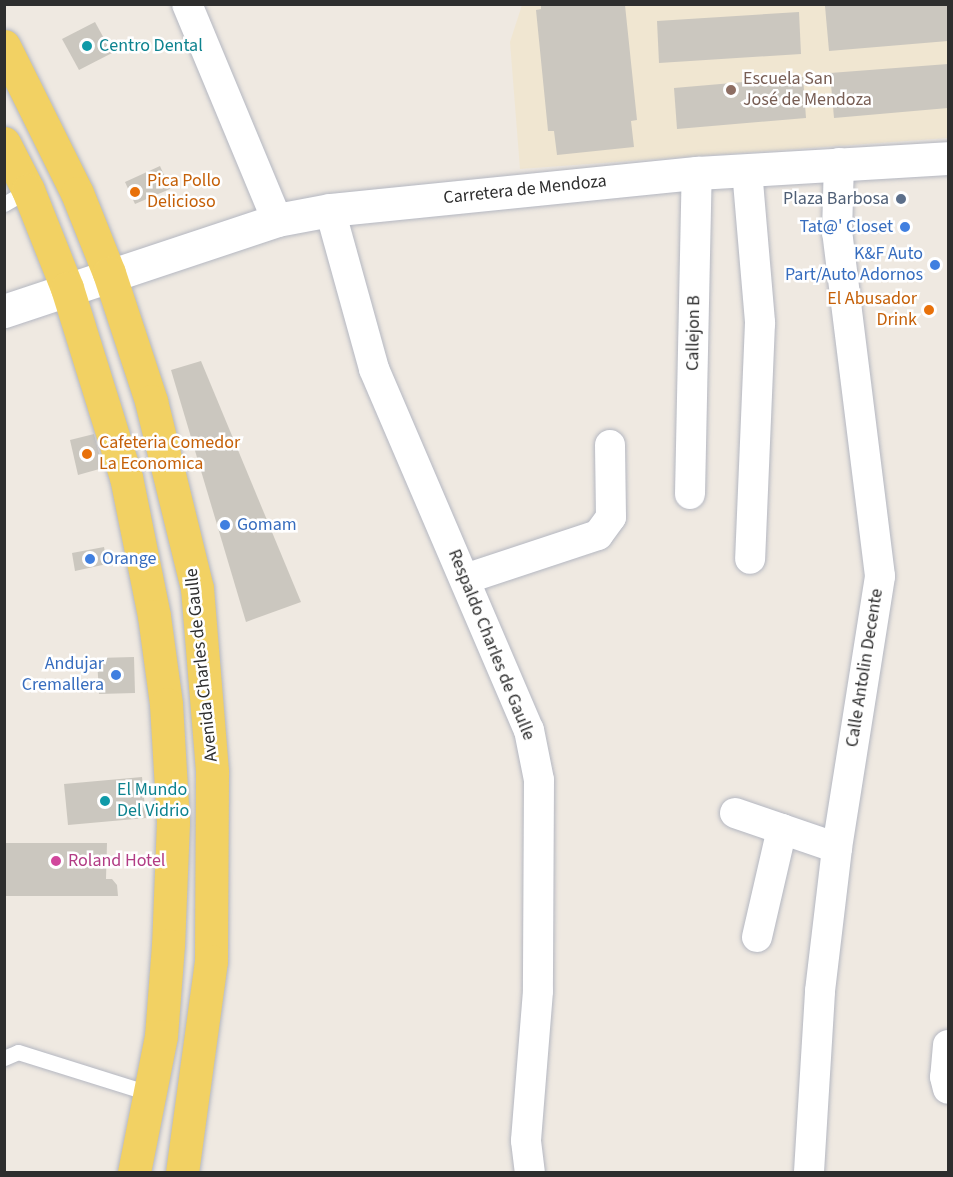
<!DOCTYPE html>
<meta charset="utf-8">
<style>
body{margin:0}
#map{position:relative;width:953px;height:1177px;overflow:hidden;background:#efe9e1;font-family:"Source Sans 3",sans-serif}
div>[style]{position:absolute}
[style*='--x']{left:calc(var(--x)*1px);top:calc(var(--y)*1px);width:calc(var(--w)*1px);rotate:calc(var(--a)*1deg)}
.education>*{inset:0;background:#f0e6d1}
.building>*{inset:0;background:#cbc7bf}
.roads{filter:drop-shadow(0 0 2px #b4b7c1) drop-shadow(0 0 2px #b4b7c1)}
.lane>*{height:15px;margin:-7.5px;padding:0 7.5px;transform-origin:7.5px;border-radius:7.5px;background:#fff}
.street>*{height:30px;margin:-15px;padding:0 15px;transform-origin:15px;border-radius:15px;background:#fff}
.secondary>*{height:33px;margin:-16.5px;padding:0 16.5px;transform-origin:16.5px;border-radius:16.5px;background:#fff}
.primary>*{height:33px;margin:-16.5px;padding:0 16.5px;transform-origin:16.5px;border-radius:16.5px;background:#f2d163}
.dots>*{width:16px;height:16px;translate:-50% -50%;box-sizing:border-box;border:3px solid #fff;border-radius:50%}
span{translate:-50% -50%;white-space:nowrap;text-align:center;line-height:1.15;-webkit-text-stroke:5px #fff;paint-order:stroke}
.culture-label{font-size:18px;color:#0d838f}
.left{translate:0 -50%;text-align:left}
.education-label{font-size:18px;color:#785e54}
.food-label{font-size:18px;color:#c56008}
.right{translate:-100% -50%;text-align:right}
.street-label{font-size:18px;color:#2e2e2e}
.service-label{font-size:18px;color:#4e5e75}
.shop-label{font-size:18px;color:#366cbe}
.hotel-label{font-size:18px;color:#b23c85}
.frame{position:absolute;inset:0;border:6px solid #2e2e2e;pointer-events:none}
</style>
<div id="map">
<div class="education">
<i style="clip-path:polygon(522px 5px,948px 5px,948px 138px,520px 169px,510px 42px)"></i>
</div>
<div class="building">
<i style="clip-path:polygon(541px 4px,625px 5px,637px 120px,631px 121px,634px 147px,557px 155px,554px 131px,548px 131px,536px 10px,541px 9px)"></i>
<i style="clip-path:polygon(851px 4px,948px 4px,948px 41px,829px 51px,825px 6px)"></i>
<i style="clip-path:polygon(799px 12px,801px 54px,659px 63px,657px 21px)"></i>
<i style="clip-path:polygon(95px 22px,112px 53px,79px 70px,62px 39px)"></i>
<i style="clip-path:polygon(948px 64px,948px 108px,834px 118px,830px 73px)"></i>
<i style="clip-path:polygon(803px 77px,806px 118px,677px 129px,674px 88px)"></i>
<i style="clip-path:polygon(160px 166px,170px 189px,135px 204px,125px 182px)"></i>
<i style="clip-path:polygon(201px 361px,301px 602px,246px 622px,171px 370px)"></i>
<i style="clip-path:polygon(94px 434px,103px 468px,78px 475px,70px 440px)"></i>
<i style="clip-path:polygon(104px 547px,107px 564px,75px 571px,72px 553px)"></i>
<i style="clip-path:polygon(134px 657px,135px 693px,99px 694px,97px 658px)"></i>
<i style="clip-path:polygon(142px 777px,146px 818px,68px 825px,64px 784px)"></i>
<i style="clip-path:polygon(5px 843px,107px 843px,106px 879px,112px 879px,117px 885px,118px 896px,5px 896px)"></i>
</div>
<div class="roads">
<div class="lane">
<i style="--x:4;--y:204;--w:28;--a:-30"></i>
<i style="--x:4;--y:1058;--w:15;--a:-23"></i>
<i style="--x:18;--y:1052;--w:140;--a:17.4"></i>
</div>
<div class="street">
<i style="--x:187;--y:4;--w:234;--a:67.4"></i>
<i style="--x:747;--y:170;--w:154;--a:85.1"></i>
<i style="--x:760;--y:323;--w:236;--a:92.4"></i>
<i style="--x:330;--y:210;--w:165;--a:74.5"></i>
<i style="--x:374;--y:369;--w:393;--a:66.8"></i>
<i style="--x:529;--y:730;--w:51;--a:78.7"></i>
<i style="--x:539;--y:780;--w:211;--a:90.3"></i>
<i style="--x:538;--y:991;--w:150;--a:94.6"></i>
<i style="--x:526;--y:1141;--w:31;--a:83"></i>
<i style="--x:690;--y:494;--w:321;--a:-88.8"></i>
<i style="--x:465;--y:579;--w:140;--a:-18.3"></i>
<i style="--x:598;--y:535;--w:22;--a:-54"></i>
<i style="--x:611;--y:517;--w:72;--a:-90.8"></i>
<i style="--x:735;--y:813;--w:108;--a:18.9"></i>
<i style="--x:757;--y:937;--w:111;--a:-77"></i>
<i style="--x:948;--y:1045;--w:32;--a:95"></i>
<i style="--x:945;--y:1077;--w:12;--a:76"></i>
<i style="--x:809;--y:1172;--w:181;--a:-86.5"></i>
<i style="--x:820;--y:991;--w:144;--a:-83.2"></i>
<i style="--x:837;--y:848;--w:275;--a:-81"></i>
<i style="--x:880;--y:576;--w:346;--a:-97.1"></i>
<i style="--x:837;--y:233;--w:70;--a:-88.4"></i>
</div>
<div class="secondary">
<i style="--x:4;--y:311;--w:288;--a:-18.4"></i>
<i style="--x:277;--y:220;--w:54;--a:-10.7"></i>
<i style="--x:330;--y:210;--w:369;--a:-5.8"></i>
<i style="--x:697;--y:173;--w:251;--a:-3.4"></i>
</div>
<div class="primary">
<i style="--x:4;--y:46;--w:164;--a:63.6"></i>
<i style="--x:77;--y:193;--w:86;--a:68.2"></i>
<i style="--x:109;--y:273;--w:135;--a:71.8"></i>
<i style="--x:151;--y:401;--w:193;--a:76.2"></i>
<i style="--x:197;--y:588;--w:185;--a:85.3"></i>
<i style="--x:212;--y:772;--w:189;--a:90.3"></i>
<i style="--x:211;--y:961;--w:213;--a:97.8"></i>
<i style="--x:4;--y:143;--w:53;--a:62.9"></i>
<i style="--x:28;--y:190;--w:105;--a:68.3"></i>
<i style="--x:67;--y:288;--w:198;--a:72.7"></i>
<i style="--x:126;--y:477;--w:142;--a:78.6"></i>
<i style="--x:154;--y:616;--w:89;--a:82.2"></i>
<i style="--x:166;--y:704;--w:118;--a:86.6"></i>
<i style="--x:173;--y:822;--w:123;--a:92.3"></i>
<i style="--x:168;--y:945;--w:91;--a:94.4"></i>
<i style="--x:161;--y:1036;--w:139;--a:101.2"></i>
</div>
</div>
<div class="dots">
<i style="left:87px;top:46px;background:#0f9aa8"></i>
<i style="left:731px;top:90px;background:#8d6e63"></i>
<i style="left:135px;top:192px;background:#e8710a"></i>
<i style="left:901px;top:199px;background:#5c6f8a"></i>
<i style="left:905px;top:227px;background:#3f7fe0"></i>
<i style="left:935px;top:265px;background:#3f7fe0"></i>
<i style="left:929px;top:310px;background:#e8710a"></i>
<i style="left:87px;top:454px;background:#e8710a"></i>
<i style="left:225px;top:525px;background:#3f7fe0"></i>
<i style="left:90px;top:559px;background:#3f7fe0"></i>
<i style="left:116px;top:675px;background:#3f7fe0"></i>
<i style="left:105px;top:801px;background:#0f9aa8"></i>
<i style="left:56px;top:861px;background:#d1479c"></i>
</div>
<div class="culture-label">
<span class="left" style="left:99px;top:46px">Centro Dental</span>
<span class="left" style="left:117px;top:801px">El Mundo<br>Del Vidrio</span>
</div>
<div class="education-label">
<span class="left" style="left:743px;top:90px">Escuela San<br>José de Mendoza</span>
</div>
<div class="food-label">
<span class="left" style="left:147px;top:192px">Pica Pollo<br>Delicioso</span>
<span class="right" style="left:917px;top:310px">El Abusador<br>Drink</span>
<span class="left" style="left:99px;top:454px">Cafeteria Comedor<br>La Economica</span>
</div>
<div class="street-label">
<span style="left:525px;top:190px;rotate:-6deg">Carretera de Mendoza</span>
<span style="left:694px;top:333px;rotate:-89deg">Callejon B</span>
<span style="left:491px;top:645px;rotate:68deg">Respaldo Charles de Gaulle</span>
<span style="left:202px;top:665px;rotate:-96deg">Avenida Charles de Gaulle</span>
<span style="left:865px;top:668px;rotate:-81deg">Calle Antolin Decente</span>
</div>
<div class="service-label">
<span class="right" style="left:889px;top:199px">Plaza Barbosa</span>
</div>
<div class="shop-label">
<span class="right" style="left:893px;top:227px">Tat@' Closet</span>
<span class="right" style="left:923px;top:265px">K&amp;F Auto<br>Part/Auto Adornos</span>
<span class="left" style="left:237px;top:525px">Gomam</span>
<span class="left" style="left:102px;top:559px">Orange</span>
<span class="right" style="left:104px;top:675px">Andujar<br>Cremallera</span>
</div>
<div class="hotel-label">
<span class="left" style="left:68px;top:861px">Roland Hotel</span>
</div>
<div class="frame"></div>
</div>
